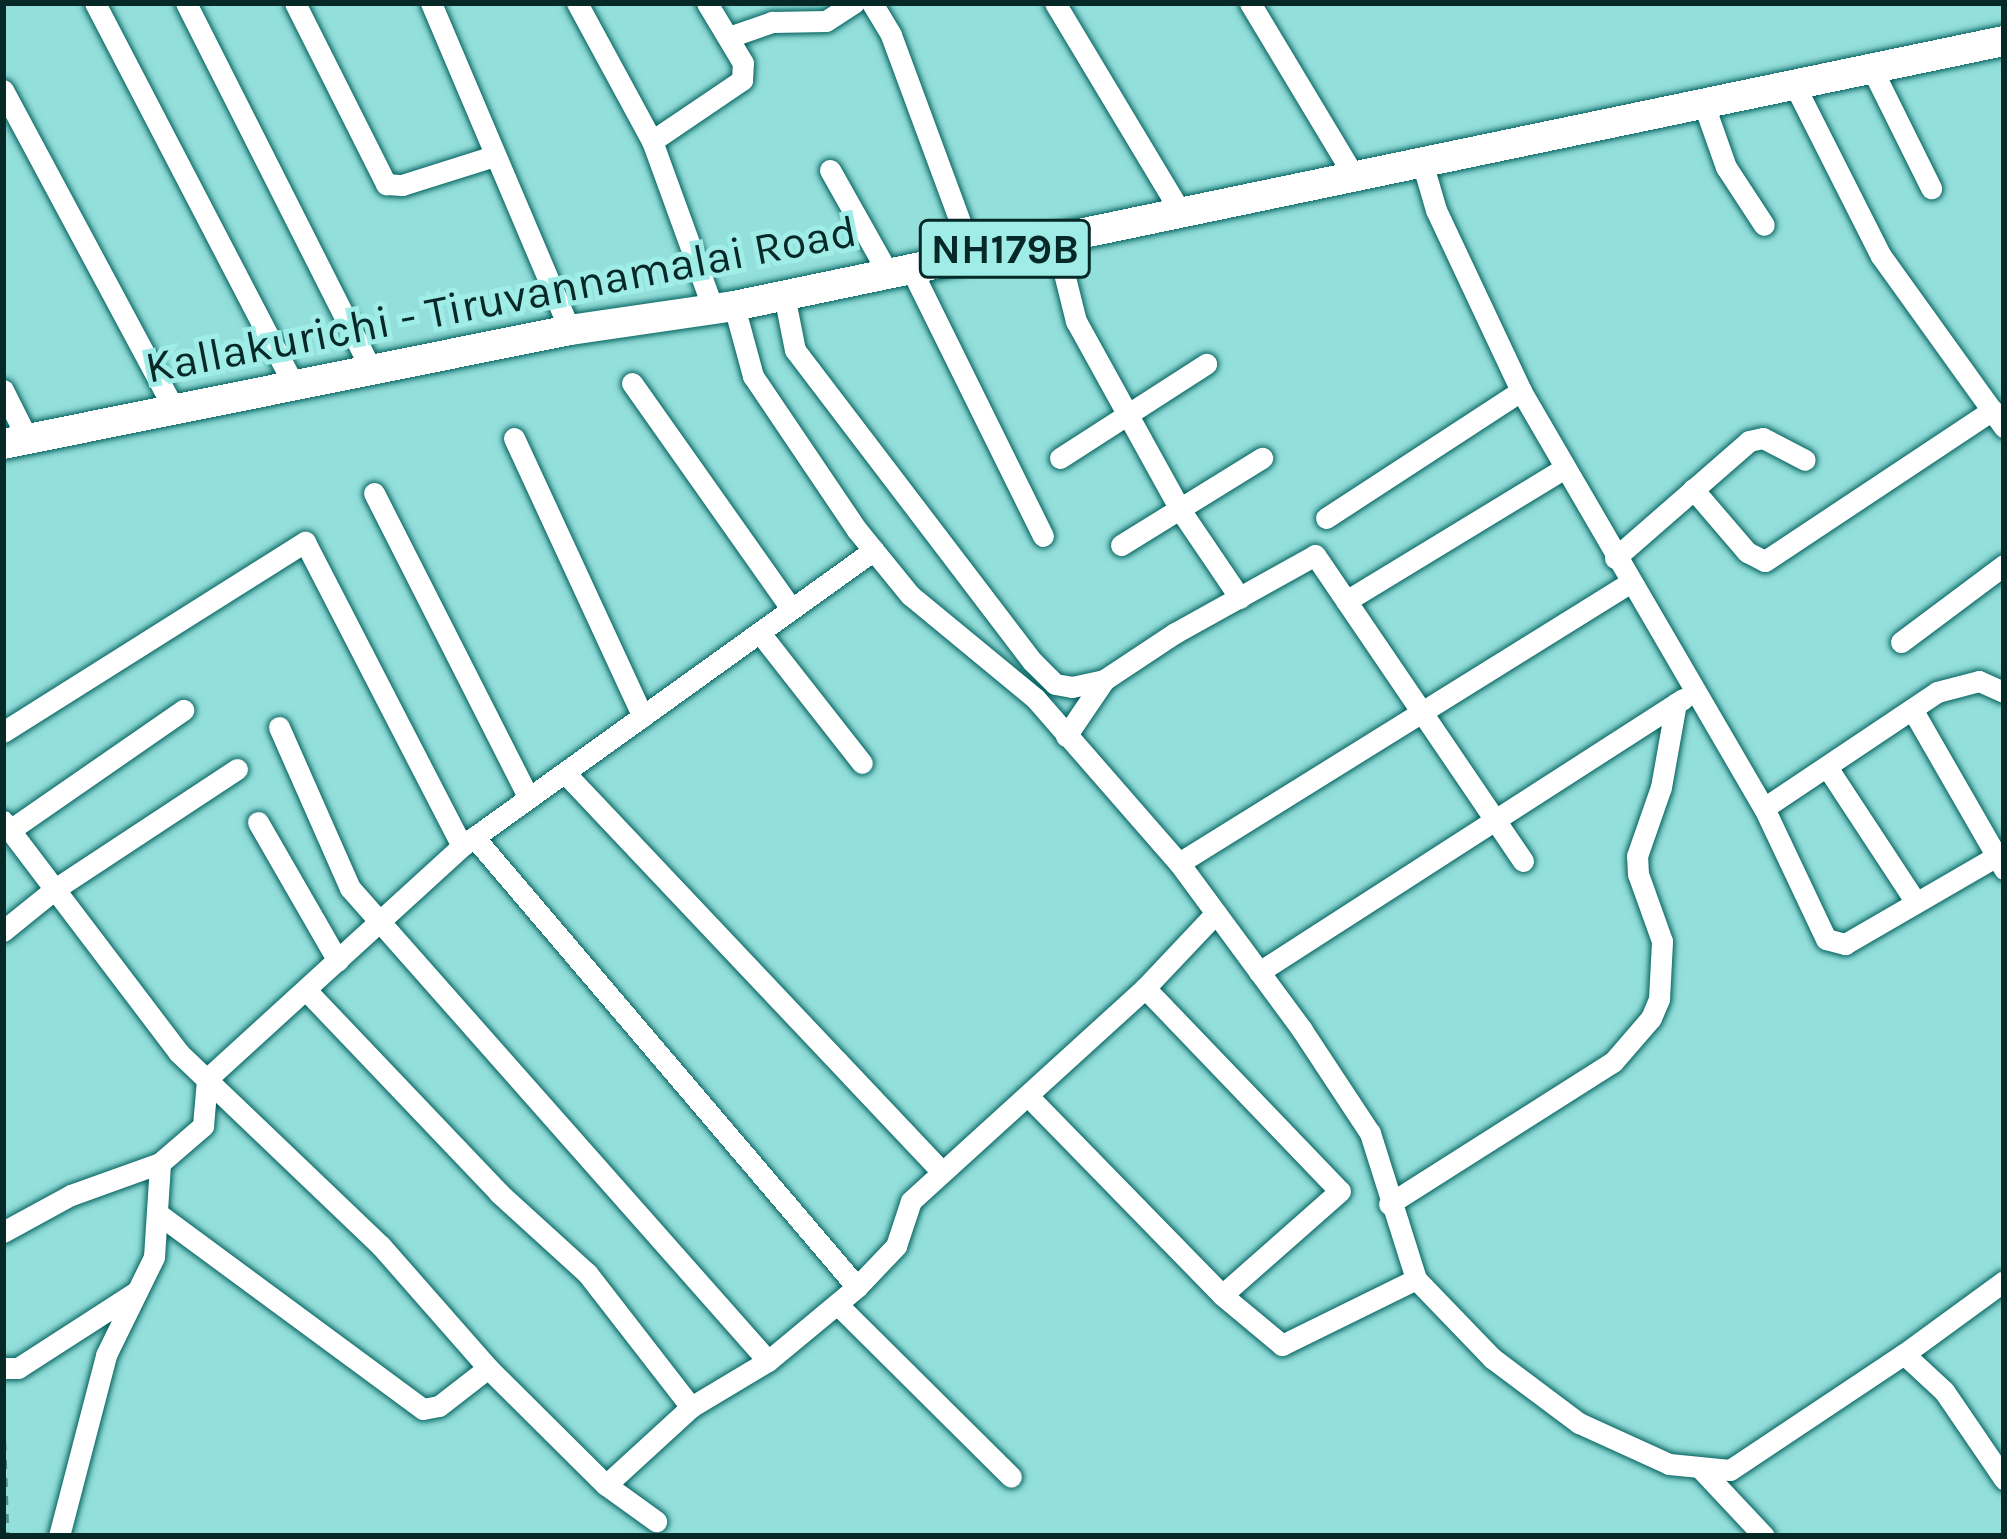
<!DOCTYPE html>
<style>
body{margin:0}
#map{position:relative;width:2007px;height:1539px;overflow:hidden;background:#93dfdb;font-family:Karla,sans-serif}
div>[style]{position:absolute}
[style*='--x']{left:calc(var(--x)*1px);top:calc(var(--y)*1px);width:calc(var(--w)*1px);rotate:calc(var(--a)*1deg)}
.path>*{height:3px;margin-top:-1.5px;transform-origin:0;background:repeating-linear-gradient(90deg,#58928f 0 9px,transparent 0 18px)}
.roads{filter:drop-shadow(0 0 3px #005f5c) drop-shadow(0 0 3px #005f5c)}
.minor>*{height:21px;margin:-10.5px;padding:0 10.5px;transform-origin:10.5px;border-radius:10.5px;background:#fff}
.highway>*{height:30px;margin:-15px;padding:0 15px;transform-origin:15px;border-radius:15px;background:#fff}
span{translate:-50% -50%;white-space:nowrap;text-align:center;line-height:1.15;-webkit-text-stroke:10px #a0ede8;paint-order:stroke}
.shield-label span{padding:3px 9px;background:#a0ede8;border:3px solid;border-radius:9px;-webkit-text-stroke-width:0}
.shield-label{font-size:42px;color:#062827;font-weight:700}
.street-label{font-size:45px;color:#062827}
.frame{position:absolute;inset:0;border:6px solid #062827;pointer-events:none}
</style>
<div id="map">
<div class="path">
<i style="--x:3;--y:1388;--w:148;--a:88.1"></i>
</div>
<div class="roads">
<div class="minor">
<i style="--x:95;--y:3;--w:431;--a:62.5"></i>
<i style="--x:186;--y:3;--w:409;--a:63.2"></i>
<i style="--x:295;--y:3;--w:203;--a:63.3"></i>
<i style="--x:386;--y:184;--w:16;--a:4"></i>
<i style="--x:402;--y:185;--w:96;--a:-17.5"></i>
<i style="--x:431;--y:3;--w:355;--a:67"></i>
<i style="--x:577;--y:3;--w:157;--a:61.5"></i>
<i style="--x:652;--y:141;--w:176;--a:70"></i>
<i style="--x:872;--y:3;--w:37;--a:59"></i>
<i style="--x:891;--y:35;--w:233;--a:69.7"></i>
<i style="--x:1055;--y:3;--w:243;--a:59"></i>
<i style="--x:1250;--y:3;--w:202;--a:59"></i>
<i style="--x:729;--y:37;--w:46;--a:-19.2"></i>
<i style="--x:772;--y:22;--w:54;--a:-1.1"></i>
<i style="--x:826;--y:21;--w:33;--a:-33"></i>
<i style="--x:1873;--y:71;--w:131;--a:63.6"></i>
<i style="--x:1796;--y:88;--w:188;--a:63.2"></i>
<i style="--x:1881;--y:256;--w:211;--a:54.3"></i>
<i style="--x:3;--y:90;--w:366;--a:61.8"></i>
<i style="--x:1704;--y:105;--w:66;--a:70.5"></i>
<i style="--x:1726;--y:167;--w:69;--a:56.8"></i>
<i style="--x:652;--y:141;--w:109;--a:-34.1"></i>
<i style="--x:742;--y:80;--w:17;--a:-87"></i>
<i style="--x:743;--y:63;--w:70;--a:-121"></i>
<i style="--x:1422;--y:162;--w:50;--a:73.7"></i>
<i style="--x:1436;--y:210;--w:200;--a:64.8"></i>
<i style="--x:1521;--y:391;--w:483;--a:59.8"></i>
<i style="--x:1764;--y:808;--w:145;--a:64.7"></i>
<i style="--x:1826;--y:939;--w:20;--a:15"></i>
<i style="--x:1845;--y:944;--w:184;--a:-30.1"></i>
<i style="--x:830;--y:170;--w:116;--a:60.6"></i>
<i style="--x:1055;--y:237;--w:87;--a:76"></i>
<i style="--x:1076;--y:321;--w:217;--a:61.1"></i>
<i style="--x:1181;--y:511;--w:105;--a:55.9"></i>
<i style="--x:910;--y:267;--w:300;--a:63.7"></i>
<i style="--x:784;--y:295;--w:56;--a:78.7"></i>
<i style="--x:795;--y:350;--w:392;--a:52.7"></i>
<i style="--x:1033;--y:662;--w:31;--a:45"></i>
<i style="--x:1055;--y:684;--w:17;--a:10"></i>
<i style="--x:1072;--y:687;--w:33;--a:-12"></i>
<i style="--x:734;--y:306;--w:73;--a:74.8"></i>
<i style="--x:753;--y:376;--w:186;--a:56"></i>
<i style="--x:857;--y:530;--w:84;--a:50.8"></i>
<i style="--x:910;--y:595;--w:162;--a:39.5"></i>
<i style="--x:1035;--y:698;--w:219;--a:48.9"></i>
<i style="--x:1179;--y:863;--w:207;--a:53.6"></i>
<i style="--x:1302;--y:1030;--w:123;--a:56.6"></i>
<i style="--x:1370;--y:1133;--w:153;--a:72.5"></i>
<i style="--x:1416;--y:1279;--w:110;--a:46.1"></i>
<i style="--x:1492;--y:1358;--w:109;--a:36.8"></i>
<i style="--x:1579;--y:1423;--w:99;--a:24.5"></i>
<i style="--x:1669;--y:1464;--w:61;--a:5.6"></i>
<i style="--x:1730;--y:1470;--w:209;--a:-33.7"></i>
<i style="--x:1904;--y:1354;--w:54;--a:42.8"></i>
<i style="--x:1944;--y:1391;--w:107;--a:55.7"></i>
<i style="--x:632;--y:383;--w:274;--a:54.8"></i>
<i style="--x:3;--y:390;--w:56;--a:63.4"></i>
<i style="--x:514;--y:438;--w:307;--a:65.2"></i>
<i style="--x:1060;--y:458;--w:174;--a:-32.8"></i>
<i style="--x:1693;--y:489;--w:83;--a:49.4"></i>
<i style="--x:1747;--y:552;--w:20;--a:27"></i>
<i style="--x:1765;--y:561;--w:273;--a:-33.6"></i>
<i style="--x:374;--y:493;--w:342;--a:63.1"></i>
<i style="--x:1326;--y:518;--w:233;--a:-33.1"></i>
<i style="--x:1121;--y:545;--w:166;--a:-31.7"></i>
<i style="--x:1615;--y:558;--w:178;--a:-41.1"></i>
<i style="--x:1749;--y:441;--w:14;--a:-12"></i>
<i style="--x:1763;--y:438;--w:47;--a:27.6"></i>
<i style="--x:1346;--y:601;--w:254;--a:-31.3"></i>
<i style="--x:760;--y:633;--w:165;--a:51.9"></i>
<i style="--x:1901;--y:642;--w:129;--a:-36.8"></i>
<i style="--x:1912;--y:709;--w:185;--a:60.1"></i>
<i style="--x:279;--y:727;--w:176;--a:66.2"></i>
<i style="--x:350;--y:888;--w:631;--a:48.53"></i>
<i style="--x:3;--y:732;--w:357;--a:-32.2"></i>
<i style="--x:305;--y:542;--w:342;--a:62.7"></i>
<i style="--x:1066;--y:736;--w:68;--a:-55.8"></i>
<i style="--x:1104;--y:680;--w:85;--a:-33.5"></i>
<i style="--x:1175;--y:633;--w:160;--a:-29.1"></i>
<i style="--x:1315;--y:555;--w:370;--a:55.8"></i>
<i style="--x:1827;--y:767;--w:160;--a:56.7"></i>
<i style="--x:565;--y:773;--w:549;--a:46.62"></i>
<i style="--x:1764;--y:808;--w:208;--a:-33.8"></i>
<i style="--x:1937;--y:692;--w:43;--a:-14.7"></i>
<i style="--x:1979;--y:681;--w:27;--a:24"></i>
<i style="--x:3;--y:821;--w:291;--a:52.8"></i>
<i style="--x:179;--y:1053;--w:279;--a:43.7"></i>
<i style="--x:381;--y:1246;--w:162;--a:48.7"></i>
<i style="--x:488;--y:1368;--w:166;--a:44.8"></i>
<i style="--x:606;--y:1485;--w:62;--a:35.8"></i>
<i style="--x:258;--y:822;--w:160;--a:60.1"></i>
<i style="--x:10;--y:830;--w:211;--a:-34.7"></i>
<i style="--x:474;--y:837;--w:591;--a:49.6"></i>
<i style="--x:1179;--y:863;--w:532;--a:-31.87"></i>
<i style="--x:3;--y:931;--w:67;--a:-38.9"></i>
<i style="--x:55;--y:889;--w:218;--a:-33.4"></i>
<i style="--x:1259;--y:972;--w:504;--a:-32.78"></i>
<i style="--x:1145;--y:988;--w:281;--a:46.2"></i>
<i style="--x:1340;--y:1191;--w:157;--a:138.6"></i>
<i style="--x:306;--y:990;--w:280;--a:46.4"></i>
<i style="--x:499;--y:1193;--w:119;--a:42.3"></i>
<i style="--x:587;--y:1273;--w:170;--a:52.2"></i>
<i style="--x:1028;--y:1096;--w:278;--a:45.7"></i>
<i style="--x:1222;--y:1295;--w:78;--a:39.8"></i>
<i style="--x:1282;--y:1345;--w:149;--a:-26.2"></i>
<i style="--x:1389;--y:1204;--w:265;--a:-32.4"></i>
<i style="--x:1613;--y:1062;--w:58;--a:-49.2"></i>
<i style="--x:1651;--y:1018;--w:21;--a:-67"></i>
<i style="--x:1659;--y:999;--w:58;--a:-87"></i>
<i style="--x:1662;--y:941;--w:71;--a:-109.7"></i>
<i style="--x:1638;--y:874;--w:18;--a:-93"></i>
<i style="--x:1637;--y:856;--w:73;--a:-70.8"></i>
<i style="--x:1661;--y:787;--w:85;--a:-79.9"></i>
<i style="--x:157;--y:1213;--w:330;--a:36.4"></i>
<i style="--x:423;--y:1409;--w:16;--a:-11"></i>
<i style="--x:439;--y:1406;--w:62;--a:-37.8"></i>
<i style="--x:3;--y:1232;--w:77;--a:-28.6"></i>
<i style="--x:71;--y:1195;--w:95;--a:-19.8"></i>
<i style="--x:837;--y:1304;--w:245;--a:44.8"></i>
<i style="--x:1904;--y:1354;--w:124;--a:-36.1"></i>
<i style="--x:3;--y:1368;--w:15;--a:0"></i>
<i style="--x:18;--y:1368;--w:140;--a:-32.8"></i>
<i style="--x:1701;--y:1469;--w:92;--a:46.8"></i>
<i style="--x:606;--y:1485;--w:115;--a:-42.5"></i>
<i style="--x:691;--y:1407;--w:90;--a:-30.9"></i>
<i style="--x:768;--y:1361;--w:116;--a:-39.7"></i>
<i style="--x:857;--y:1287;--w:57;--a:-46.4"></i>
<i style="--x:896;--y:1246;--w:47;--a:-71.6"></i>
<i style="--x:911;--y:1201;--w:316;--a:-42.3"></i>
<i style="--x:1145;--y:988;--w:103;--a:-46.6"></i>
<i style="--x:59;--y:1536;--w:187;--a:-75.4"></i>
<i style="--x:106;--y:1355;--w:109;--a:-63.9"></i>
<i style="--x:154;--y:1257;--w:94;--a:-86.3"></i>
<i style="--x:160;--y:1163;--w:57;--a:-40.7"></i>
<i style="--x:203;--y:1126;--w:47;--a:-85.1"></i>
<i style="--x:207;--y:1079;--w:345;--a:-42.4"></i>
<i style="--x:462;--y:846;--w:507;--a:-35.7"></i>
</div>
<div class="highway">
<i style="--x:3;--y:444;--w:578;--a:-11.37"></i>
<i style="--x:570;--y:330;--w:166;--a:-8.3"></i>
<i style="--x:734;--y:306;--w:1297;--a:-11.79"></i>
</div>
</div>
<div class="shield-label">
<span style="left:1005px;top:249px">NH179B</span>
</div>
<div class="street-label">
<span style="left:501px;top:300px;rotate:-11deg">Kallakurichi - Tiruvannamalai Road</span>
</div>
<div class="frame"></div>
</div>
